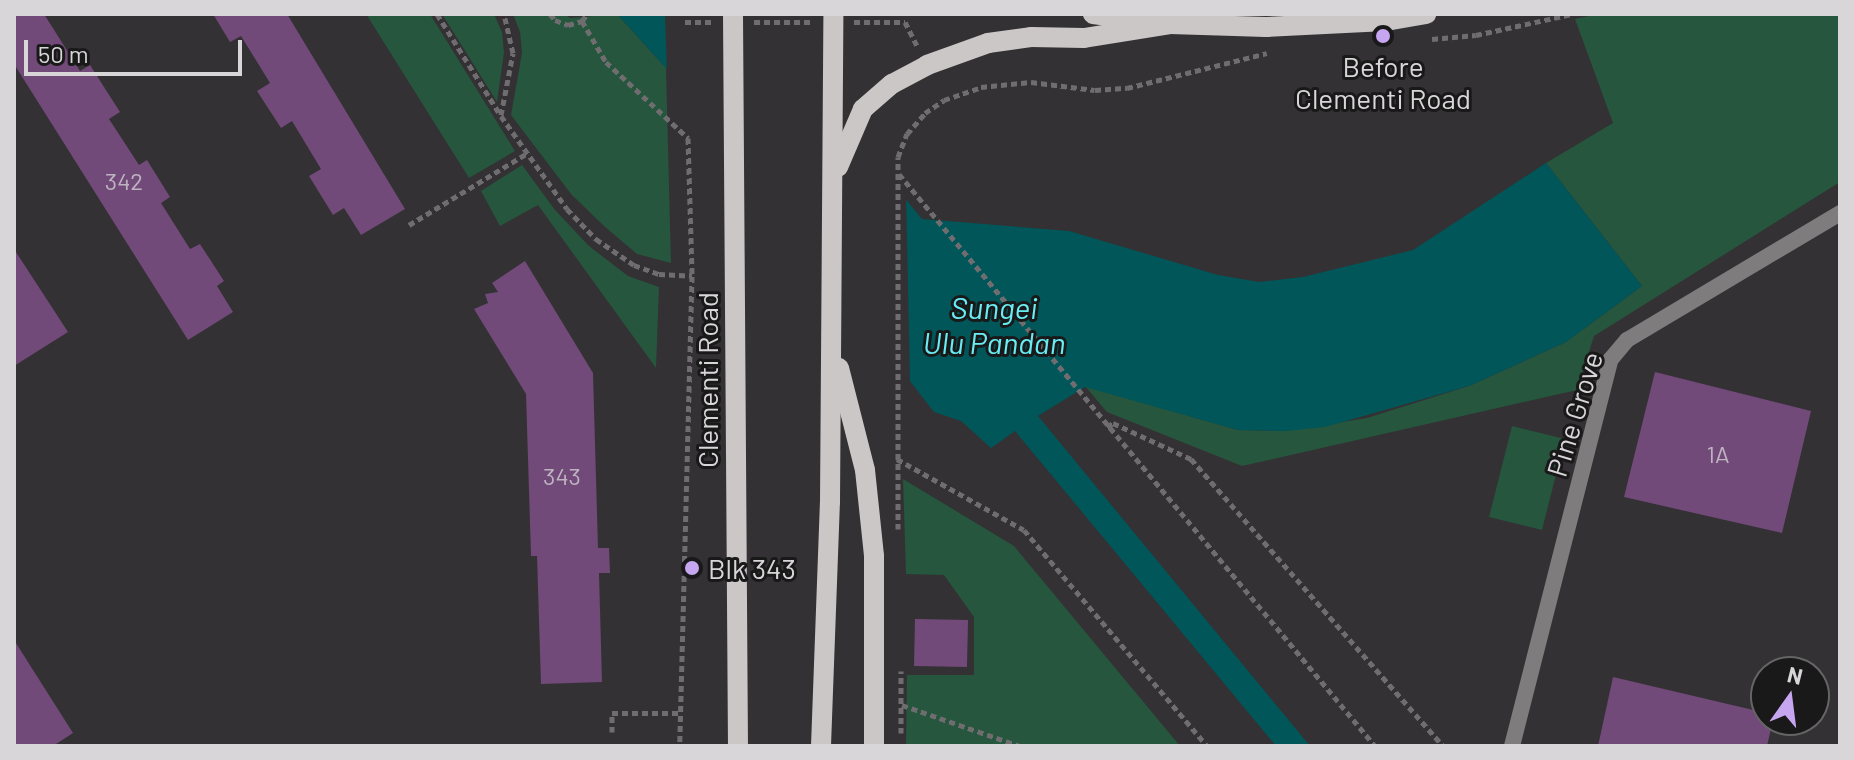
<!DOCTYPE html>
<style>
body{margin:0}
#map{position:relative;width:1854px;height:760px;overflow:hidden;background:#333133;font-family:Barlow,sans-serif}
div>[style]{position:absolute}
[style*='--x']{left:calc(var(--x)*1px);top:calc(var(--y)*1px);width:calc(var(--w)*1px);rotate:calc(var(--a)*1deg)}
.green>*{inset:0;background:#26563e}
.water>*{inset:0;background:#005659}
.pier>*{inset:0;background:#333133}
.building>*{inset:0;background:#714a79}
.path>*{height:5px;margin-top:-2.5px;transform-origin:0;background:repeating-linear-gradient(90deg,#6f6d6f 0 6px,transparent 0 10px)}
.service>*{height:16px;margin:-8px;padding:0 8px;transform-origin:8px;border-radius:8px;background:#7e7c7c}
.primary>*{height:20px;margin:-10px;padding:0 10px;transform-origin:10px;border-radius:10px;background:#cbc7c6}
.dots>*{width:22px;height:22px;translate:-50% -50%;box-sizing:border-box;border:4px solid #1a191a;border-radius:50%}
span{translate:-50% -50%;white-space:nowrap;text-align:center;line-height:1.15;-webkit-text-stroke:6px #1a191a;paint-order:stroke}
.number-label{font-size:24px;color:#beb3c0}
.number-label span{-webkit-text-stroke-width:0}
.poi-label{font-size:28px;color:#d8d6d8}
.left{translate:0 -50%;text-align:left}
.street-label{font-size:28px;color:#d8d6d8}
.water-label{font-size:30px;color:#67eef4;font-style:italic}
.frame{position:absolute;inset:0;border:16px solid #d8d6d8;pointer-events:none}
.north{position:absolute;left:1750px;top:656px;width:80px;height:80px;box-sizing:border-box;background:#1a191a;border:2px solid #666566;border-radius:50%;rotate:14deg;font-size:22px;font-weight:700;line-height:32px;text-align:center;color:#d8d6d8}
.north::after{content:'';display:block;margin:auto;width:28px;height:36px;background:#c6a6f0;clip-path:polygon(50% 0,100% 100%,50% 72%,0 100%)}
.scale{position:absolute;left:24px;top:40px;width:218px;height:36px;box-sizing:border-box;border:4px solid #d8d6d8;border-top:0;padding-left:10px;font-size:24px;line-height:28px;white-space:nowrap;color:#d8d6d8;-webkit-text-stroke:6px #1a191a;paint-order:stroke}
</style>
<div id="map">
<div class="green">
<i style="clip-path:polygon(366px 14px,430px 14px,515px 151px,469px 178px)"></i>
<i style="clip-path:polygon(442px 14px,494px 14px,502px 32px,504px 52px,497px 102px)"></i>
<i style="clip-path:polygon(513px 14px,565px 14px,570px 18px,617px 14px,666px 68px,671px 263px,637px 254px,604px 226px,571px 194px,511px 115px,522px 53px,520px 32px)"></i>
<i style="clip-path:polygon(1598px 14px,1840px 14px,1840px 182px,1594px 336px,1577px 390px,1242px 466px,1107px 412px,1085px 386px,1238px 430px,1286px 431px,1367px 418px,1469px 386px,1566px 342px,1642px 286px,1546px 163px,1613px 123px,1575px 19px)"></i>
<i style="clip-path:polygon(522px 165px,555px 210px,589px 246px,628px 276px,659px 287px,656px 368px,538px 205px,500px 226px,481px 191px)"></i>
<i style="clip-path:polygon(1512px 426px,1565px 439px,1542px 530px,1489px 517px)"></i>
<i style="clip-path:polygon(903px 479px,1014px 546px,1180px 746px,906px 746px,907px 675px,974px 675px,974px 617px,944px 575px,906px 574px)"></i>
</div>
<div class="water">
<i style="clip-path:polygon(617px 14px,754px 14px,922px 219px,1069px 231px,1218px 275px,1259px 282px,1303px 277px,1413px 250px,1546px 163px,1642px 286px,1566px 342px,1469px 386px,1325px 427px,1286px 431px,1238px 430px,1085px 387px,1038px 416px,1310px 746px,1276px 746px,1015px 431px,991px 448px,961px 421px,934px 412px,666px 68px)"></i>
</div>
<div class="pier">
<i style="clip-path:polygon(665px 14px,759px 14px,906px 194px,910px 381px,900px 375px,667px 75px)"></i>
</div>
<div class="building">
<i style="clip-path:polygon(14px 14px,44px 14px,80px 71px,90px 65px,120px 112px,109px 119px,139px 165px,147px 160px,170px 197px,161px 203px,190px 249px,200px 244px,224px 281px,217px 286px,233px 312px,188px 340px,14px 64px)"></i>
<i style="clip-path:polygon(213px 14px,287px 14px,405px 209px,361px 235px,344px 208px,333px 215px,309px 176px,321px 169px,292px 121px,281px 128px,257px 91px,270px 83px,241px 36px,230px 42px)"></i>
<i style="clip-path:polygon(14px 249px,68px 332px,14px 366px)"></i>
<i style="clip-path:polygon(525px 261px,593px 373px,598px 548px,609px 548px,610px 573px,599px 573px,602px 682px,541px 684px,537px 556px,531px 556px,526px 394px,474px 309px,488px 303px,485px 294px,498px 292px,492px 283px)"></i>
<i style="clip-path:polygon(1655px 372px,1811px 411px,1782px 533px,1624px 497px)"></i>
<i style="clip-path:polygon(915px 619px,968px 620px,967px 667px,914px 666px)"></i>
<i style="clip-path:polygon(14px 640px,73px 733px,53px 746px,14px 746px)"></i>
<i style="clip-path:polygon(1613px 677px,1766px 713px,1766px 720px,1773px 720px,1767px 746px,1598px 746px)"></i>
</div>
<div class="path">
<i style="--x:437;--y:14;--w:120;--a:57.9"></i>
<i style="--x:501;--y:116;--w:114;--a:54.6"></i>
<i style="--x:567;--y:209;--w:42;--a:46"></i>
<i style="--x:596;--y:239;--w:46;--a:34.4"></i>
<i style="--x:634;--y:265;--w:27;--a:20"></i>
<i style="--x:659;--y:274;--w:33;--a:3"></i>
<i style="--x:550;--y:14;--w:8;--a:50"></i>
<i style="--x:555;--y:20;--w:14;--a:21"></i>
<i style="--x:568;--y:25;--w:15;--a:-16"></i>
<i style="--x:582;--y:21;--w:9;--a:-54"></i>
<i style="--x:582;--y:21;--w:48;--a:59.7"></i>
<i style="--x:606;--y:62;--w:112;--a:42.8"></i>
<i style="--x:688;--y:138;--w:138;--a:88.3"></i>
<i style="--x:692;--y:276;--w:470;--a:91.5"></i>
<i style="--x:685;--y:22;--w:27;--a:0"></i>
<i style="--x:754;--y:22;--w:58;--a:0"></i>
<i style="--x:854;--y:22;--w:51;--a:0"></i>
<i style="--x:905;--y:22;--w:27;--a:63"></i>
<i style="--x:1432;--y:39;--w:44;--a:-5.2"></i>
<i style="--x:1476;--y:35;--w:98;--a:-12.3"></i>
<i style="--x:501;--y:115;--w:63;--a:-79"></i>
<i style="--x:513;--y:53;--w:40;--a:-103"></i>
<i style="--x:899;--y:174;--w:744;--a:50.23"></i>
<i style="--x:409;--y:225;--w:137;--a:-31.3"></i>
<i style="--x:1107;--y:427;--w:7;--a:-34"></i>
<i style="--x:1113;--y:423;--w:86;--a:24.8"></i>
<i style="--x:1191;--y:459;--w:382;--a:48.7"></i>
<i style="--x:897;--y:459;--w:145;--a:29.2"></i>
<i style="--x:1024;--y:530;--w:283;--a:49.7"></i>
<i style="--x:898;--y:529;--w:372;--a:-90"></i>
<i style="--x:898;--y:157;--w:25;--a:-69"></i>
<i style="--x:907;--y:134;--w:28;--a:-49"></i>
<i style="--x:925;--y:113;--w:23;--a:-34"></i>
<i style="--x:944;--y:100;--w:39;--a:-19"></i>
<i style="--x:981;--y:87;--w:50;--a:-5.7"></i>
<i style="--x:1031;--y:82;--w:64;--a:7.1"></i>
<i style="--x:1095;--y:90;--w:32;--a:-4"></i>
<i style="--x:1127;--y:88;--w:144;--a:-14"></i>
<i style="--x:902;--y:705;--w:125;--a:19.2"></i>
<i style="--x:612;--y:732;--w:19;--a:-90"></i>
<i style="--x:612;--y:713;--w:68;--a:0"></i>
<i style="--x:901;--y:733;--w:62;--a:-90"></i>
</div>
<div class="service">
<i style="--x:1512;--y:746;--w:399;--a:-75.7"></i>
<i style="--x:1611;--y:359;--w:25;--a:-50"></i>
<i style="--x:1627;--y:340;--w:248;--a:-30.8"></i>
</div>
<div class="primary">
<i style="--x:733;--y:14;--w:732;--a:89.61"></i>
<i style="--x:1093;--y:14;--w:78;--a:7.4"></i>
<i style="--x:1170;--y:24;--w:96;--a:1.8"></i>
<i style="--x:1266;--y:27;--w:120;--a:-2.9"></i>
<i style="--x:1386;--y:21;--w:41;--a:-9.9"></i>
<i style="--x:838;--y:167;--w:63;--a:-66.7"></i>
<i style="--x:863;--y:109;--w:38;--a:-41"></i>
<i style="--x:892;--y:84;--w:40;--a:-28"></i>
<i style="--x:927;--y:65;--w:65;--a:-19.8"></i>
<i style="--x:988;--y:43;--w:43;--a:-7.9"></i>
<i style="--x:1031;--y:37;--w:53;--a:1.1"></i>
<i style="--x:1084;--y:38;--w:87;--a:-9.2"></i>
<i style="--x:839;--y:368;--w:105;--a:75.7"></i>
<i style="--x:865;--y:470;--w:86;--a:84"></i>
<i style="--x:874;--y:556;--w:190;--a:90"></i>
<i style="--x:821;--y:746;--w:244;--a:-87.9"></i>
<i style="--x:830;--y:502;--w:488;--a:-89.6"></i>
</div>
<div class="dots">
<i style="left:1383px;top:36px;background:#c6a6f0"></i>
<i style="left:692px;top:568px;background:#c6a6f0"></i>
</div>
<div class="number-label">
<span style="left:124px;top:181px">342</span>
<span style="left:1718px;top:454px">1A</span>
<span style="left:562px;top:476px">343</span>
</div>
<div class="poi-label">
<span style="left:1383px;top:82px">Before<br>Clementi Road</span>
<span class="left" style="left:708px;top:568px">Blk 343</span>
</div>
<div class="street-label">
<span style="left:707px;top:380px;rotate:-90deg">Clementi Road</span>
<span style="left:1574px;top:414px;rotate:-73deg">Pine Grove</span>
</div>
<div class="water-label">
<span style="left:994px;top:324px">Sungei<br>Ulu Pandan</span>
</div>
<div class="frame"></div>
<div class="north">N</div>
<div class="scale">50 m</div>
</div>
